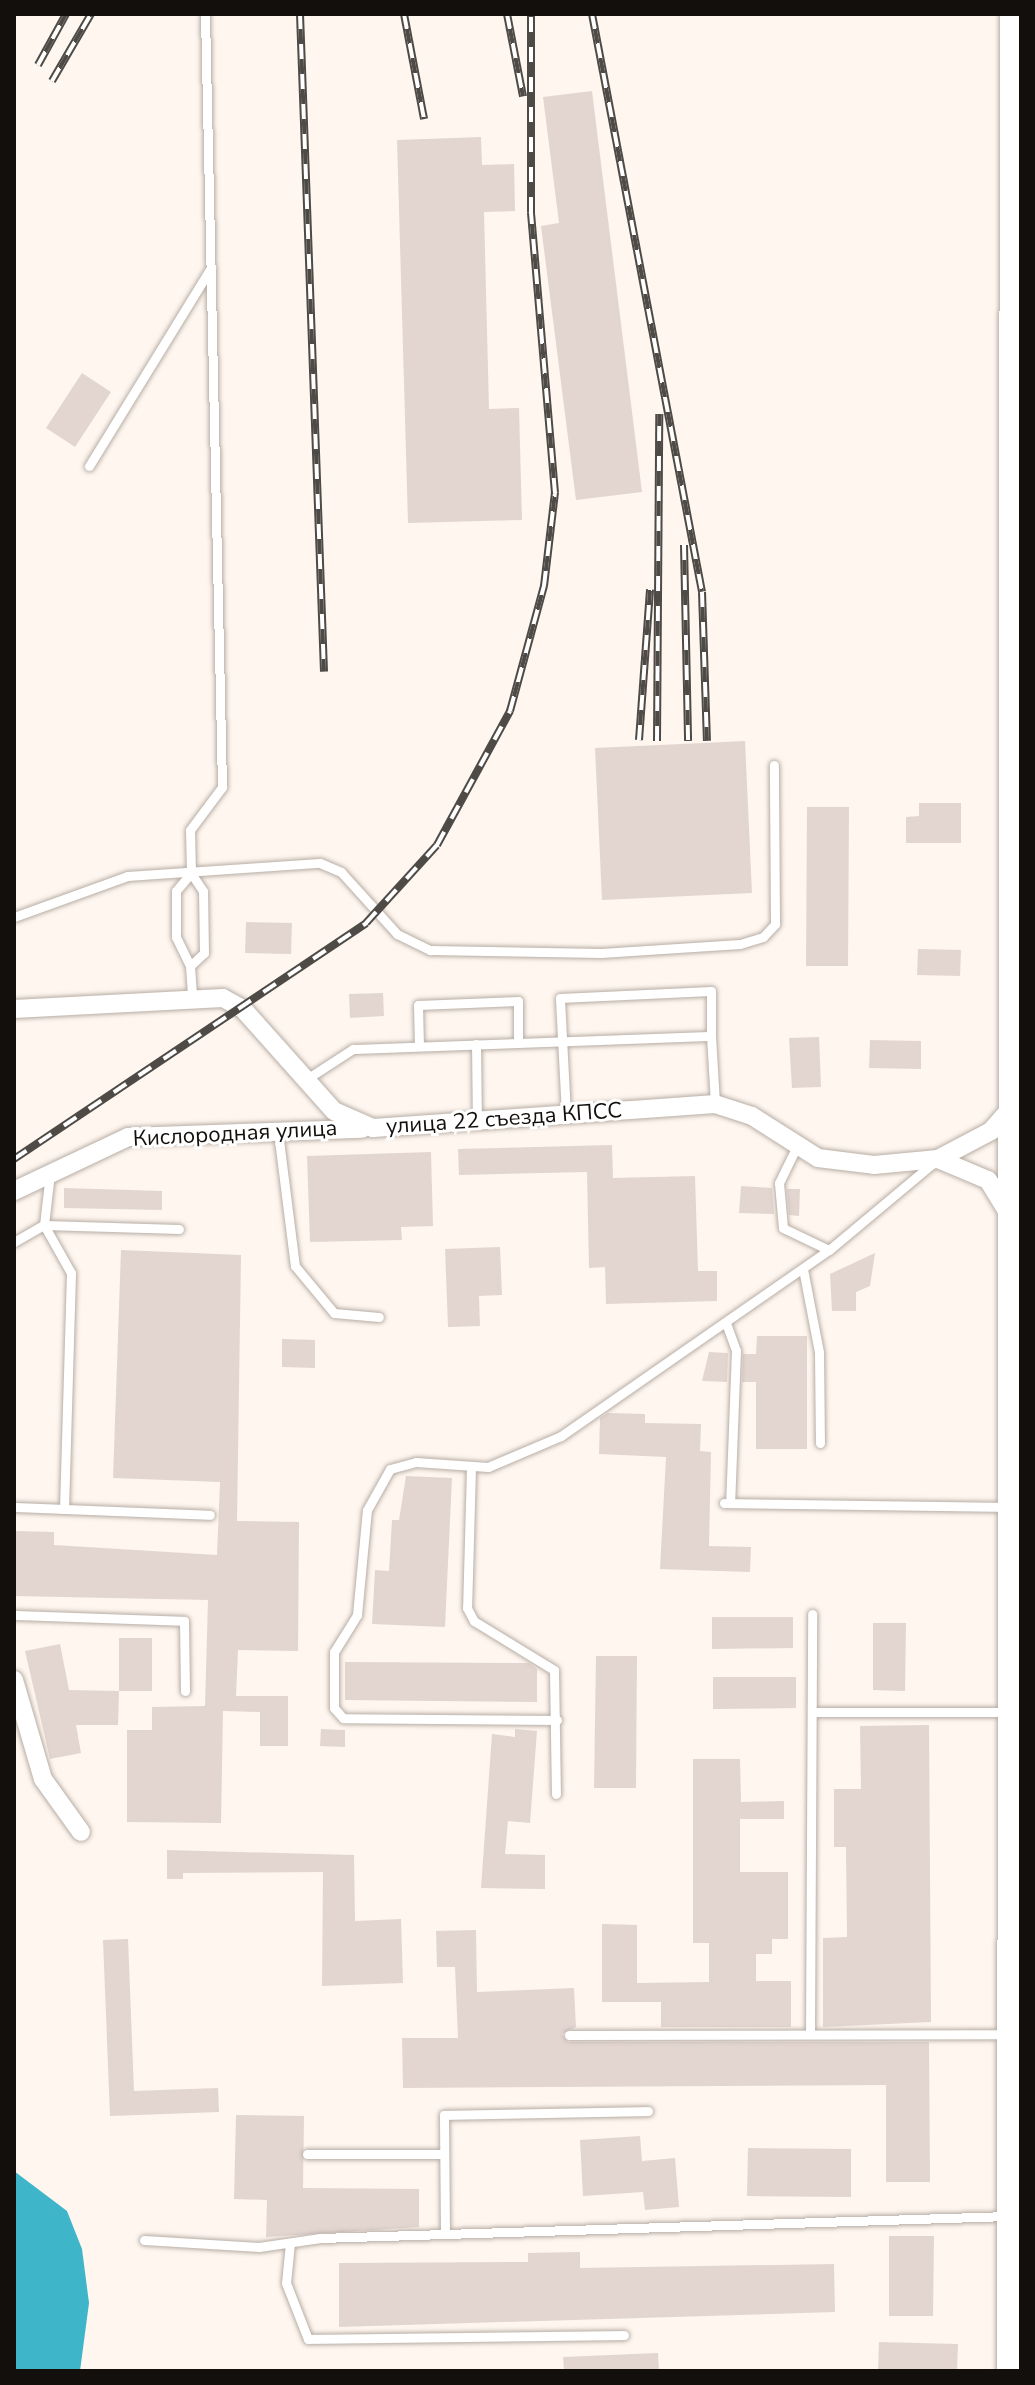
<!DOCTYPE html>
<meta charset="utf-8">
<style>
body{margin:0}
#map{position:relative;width:1035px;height:2385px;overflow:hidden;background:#fef6ef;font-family:"Nunito Sans",sans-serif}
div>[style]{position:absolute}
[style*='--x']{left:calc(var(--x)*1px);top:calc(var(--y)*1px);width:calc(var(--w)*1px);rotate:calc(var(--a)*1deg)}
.water>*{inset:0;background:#3fb5ca}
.building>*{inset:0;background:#e3d6d1}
.roads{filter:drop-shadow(0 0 2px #b7ada5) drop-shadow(0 0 2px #b7ada5)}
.service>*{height:9px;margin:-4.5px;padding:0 4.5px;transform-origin:4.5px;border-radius:4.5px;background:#fff}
.minor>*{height:18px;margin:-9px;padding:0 9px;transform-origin:9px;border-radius:9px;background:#fff}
.primary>*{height:30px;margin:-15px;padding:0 15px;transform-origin:15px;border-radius:15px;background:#fff}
.rail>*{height:8px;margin-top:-4px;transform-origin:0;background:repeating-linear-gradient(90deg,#fff 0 15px,#4e4a46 0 30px);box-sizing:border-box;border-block:2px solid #4e4a46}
span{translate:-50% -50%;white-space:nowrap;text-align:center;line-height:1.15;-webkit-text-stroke:6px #fff;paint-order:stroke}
.street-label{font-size:22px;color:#120f0c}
.frame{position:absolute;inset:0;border:16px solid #120f0c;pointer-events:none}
</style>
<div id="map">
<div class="water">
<i style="clip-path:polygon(14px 2171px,67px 2211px,82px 2249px,89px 2303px,80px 2371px,14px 2371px)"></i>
</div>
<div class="building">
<i style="clip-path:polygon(592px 91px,642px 492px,576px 500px,541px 226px,559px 223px,543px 97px)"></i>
<i style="clip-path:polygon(481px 137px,482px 165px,514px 164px,515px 211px,484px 212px,489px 409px,519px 408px,522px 520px,408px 523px,397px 140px)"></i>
<i style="clip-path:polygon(82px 373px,111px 392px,75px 447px,46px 428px)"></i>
<i style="clip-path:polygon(745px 741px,752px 893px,602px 900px,595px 748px)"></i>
<i style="clip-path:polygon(919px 803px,961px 803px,961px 843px,906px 843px,906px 817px,919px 816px)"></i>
<i style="clip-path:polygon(807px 807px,849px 807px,848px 966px,806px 966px)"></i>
<i style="clip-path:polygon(246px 922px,292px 923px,291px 954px,245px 953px)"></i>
<i style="clip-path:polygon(918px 949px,961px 950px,960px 976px,917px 975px)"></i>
<i style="clip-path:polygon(383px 993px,384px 1016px,350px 1018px,349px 994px)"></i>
<i style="clip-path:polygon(819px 1037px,821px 1087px,792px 1088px,789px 1038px)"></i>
<i style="clip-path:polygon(870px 1040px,921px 1041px,921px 1069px,869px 1068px)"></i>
<i style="clip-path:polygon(612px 1145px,613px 1178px,695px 1176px,698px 1271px,717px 1271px,717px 1301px,606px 1304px,605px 1267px,589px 1268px,587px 1172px,459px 1175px,458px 1149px)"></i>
<i style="clip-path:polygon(431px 1152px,433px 1226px,401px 1227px,402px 1240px,310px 1242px,307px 1156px)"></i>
<i style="clip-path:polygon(741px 1186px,772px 1188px,774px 1214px,739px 1213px)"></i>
<i style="clip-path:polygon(64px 1188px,162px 1191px,162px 1210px,64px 1208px)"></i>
<i style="clip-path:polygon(787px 1189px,800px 1189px,799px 1216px,789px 1215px)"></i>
<i style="clip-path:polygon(500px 1247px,502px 1295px,479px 1296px,480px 1326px,448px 1327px,445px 1249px)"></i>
<i style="clip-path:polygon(121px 1250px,241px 1255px,237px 1521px,299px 1522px,298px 1651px,238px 1650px,236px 1696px,288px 1696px,288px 1746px,260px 1746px,260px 1712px,223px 1711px,221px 1823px,127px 1822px,127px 1730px,152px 1730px,152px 1707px,205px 1706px,208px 1600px,14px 1596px,14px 1531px,54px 1532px,54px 1545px,217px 1555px,220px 1482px,113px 1478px)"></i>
<i style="clip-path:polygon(875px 1253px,870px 1286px,856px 1292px,856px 1311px,832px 1311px,830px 1274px)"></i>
<i style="clip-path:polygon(757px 1336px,807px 1336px,807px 1449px,756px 1449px,756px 1382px,742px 1382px,743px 1354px,756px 1354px)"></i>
<i style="clip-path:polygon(282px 1339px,315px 1340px,315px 1368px,282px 1367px)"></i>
<i style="clip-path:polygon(709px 1352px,728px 1353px,727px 1382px,702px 1381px)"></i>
<i style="clip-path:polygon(608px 1413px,645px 1414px,645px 1423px,701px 1424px,700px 1451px,711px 1452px,709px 1546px,751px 1547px,750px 1572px,660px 1569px,666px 1457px,599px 1454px,600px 1418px)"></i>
<i style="clip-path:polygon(406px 1476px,452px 1478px,445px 1627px,372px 1624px,375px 1570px,389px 1571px,392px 1520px,399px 1520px)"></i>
<i style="clip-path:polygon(712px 1617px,793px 1617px,793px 1648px,712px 1649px)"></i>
<i style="clip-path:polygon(873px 1623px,906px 1623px,905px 1691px,873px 1690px)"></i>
<i style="clip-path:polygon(119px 1638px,152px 1638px,152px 1691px,119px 1691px)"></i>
<i style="clip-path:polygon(60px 1644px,69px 1690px,119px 1691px,118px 1725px,76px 1725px,81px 1753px,50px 1759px,25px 1651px)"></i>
<i style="clip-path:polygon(596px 1656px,637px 1656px,636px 1788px,594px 1788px)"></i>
<i style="clip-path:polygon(345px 1662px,529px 1663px,537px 1669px,537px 1702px,345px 1700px)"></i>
<i style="clip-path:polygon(713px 1677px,796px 1677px,796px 1708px,713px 1709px)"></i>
<i style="clip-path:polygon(929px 1725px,931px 2022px,823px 2027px,823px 1938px,847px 1937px,846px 1847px,834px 1847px,834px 1789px,861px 1789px,860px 1726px)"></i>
<i style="clip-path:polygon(321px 1729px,345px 1730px,345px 1747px,320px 1746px)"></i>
<i style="clip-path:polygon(515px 1729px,537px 1731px,530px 1823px,508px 1821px,505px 1854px,545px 1855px,545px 1889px,481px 1888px,492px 1734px,515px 1737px)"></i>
<i style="clip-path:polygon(693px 1759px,740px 1759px,741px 1802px,784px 1801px,784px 1819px,740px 1819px,740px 1872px,788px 1872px,788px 1939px,772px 1939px,772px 1954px,756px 1954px,756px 1981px,791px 1981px,791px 2027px,661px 2027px,661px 2002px,602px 2002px,602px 1924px,637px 1925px,637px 1983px,709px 1982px,709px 1943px,693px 1943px)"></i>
<i style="clip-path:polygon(167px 1850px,354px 1855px,355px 1921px,401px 1919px,403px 1983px,322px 1986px,323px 1872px,183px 1873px,183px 1879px,167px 1879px)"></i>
<i style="clip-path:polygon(476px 1930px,477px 1992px,574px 1988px,576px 2027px,562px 2034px,568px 2042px,929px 2042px,930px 2182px,886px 2182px,886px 2085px,403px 2088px,402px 2038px,458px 2038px,455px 1967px,437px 1967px,436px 1931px)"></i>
<i style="clip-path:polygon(128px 1939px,134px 2091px,218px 2088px,219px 2112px,110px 2116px,103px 1940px)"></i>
<i style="clip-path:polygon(236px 2115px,304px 2116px,303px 2188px,419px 2189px,419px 2227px,266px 2237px,267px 2200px,234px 2199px)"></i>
<i style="clip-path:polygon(640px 2136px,642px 2161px,675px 2158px,679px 2207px,645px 2210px,643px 2192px,583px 2196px,580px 2140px)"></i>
<i style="clip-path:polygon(748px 2148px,851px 2149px,851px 2197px,747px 2196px)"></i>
<i style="clip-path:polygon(889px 2236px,934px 2236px,933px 2316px,889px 2316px)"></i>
<i style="clip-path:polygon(580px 2252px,580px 2268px,834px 2264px,835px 2312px,339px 2327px,339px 2263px,528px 2262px,528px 2253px)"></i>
<i style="clip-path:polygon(879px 2342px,958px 2344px,957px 2371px,878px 2371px)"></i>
<i style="clip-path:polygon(658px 2353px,659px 2371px,564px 2371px,563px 2357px)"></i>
</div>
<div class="roads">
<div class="service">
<i style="--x:89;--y:466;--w:233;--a:-58.4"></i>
<i style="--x:191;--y:873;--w:23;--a:130"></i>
<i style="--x:176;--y:891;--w:46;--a:90"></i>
<i style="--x:176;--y:937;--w:32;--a:64"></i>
<i style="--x:190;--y:966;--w:30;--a:86"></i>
<i style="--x:14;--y:917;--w:120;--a:-19.9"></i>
<i style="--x:127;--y:876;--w:193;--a:-3.9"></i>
<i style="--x:320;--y:863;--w:23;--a:23"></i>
<i style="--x:341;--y:872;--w:84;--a:47.9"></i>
<i style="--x:397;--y:934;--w:37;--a:26"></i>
<i style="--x:430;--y:950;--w:171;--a:1"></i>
<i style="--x:601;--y:953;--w:139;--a:-3.7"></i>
<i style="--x:740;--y:944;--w:24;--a:-17"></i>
<i style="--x:763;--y:937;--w:18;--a:-47"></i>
<i style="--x:775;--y:924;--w:159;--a:-90.4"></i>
<i style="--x:190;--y:966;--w:19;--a:-43"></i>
<i style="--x:204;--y:953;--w:62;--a:-90.9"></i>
<i style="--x:203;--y:891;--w:22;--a:-124"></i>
<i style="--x:191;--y:873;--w:43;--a:-91.3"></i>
<i style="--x:190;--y:830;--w:54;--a:-53.3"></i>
<i style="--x:222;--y:787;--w:773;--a:-91.26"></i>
<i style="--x:476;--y:1044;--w:77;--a:89.3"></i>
<i style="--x:419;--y:1046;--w:41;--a:-91.4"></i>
<i style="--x:418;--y:1005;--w:100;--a:-2.3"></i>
<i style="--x:518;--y:1001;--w:42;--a:90"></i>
<i style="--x:305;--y:1080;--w:57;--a:-32.9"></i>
<i style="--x:353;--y:1049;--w:358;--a:-2.1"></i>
<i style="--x:711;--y:1036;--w:68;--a:86.6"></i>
<i style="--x:566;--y:1114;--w:116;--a:-93"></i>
<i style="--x:560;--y:998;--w:151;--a:-2.7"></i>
<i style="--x:711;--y:991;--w:45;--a:90"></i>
<i style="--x:278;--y:1132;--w:135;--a:82.8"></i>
<i style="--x:295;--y:1266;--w:61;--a:50.3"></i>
<i style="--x:334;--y:1313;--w:45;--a:5.1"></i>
<i style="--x:796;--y:1148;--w:39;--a:116"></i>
<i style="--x:779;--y:1183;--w:45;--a:84.9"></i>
<i style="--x:783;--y:1228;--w:51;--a:25.6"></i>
<i style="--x:829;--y:1250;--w:136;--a:-39.9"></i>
<i style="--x:50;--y:1173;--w:52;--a:96.6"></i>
<i style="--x:44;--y:1225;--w:135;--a:1.7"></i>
<i style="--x:14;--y:1242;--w:34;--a:-30"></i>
<i style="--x:44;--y:1225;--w:55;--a:60.6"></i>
<i style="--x:71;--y:1273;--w:236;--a:91.7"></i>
<i style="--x:803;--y:1269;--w:85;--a:79.1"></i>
<i style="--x:819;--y:1352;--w:91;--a:89.4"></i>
<i style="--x:726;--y:1323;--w:29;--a:70"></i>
<i style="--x:736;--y:1350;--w:153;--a:92.2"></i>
<i style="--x:471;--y:1468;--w:140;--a:91.6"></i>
<i style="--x:467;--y:1608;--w:15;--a:62"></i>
<i style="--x:474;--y:1621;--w:94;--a:31.5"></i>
<i style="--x:554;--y:1670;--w:124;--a:89.1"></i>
<i style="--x:724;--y:1503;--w:283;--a:0.8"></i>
<i style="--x:14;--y:1507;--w:196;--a:2.3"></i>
<i style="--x:14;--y:1615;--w:170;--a:2"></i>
<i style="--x:184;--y:1621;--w:70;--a:89.2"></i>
<i style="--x:812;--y:1712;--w:196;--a:0"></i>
<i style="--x:557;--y:1720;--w:214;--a:-179.5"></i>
<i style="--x:343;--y:1718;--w:13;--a:-132"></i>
<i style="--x:334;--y:1708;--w:56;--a:-90"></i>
<i style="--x:334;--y:1652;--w:44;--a:-58.1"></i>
<i style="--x:357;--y:1615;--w:105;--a:-84.6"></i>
<i style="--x:367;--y:1510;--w:47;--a:-60.7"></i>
<i style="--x:390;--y:1469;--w:27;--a:-15"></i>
<i style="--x:416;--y:1462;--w:72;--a:4"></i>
<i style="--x:488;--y:1467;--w:79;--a:-23"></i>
<i style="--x:561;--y:1436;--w:326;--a:-34.8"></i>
<i style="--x:810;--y:2034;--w:420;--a:-89.7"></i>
<i style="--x:569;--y:2035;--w:441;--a:-0.1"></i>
<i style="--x:307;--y:2154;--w:137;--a:0"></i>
<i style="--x:445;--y:2234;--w:119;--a:-90.5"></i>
<i style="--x:444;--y:2115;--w:204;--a:-1.1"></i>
<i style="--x:144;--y:2240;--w:115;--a:3.5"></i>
<i style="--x:259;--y:2247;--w:62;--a:-8.4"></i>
<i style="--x:320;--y:2238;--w:687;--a:-1.83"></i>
<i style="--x:290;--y:2243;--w:40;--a:95.7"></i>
<i style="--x:286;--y:2283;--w:60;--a:68.6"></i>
<i style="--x:308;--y:2339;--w:316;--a:-0.7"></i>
</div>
<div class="minor">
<i style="--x:14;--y:1009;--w:209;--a:-3"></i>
<i style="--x:223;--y:998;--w:23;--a:29"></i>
<i style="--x:243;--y:1009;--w:137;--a:48.3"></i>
<i style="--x:334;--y:1111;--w:43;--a:23.6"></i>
<i style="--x:373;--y:1128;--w:343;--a:-4"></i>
<i style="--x:715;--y:1104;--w:39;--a:18"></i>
<i style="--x:752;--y:1116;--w:78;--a:32.5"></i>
<i style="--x:818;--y:1158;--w:56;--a:7.1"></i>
<i style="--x:874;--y:1165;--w:64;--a:-5.4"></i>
<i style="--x:938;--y:1159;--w:60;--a:-27.8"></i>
<i style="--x:991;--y:1131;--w:35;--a:-49"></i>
<i style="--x:938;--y:1159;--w:54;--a:22.8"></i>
<i style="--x:988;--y:1180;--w:42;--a:58.6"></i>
<i style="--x:14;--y:1191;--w:126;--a:-25.3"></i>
<i style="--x:128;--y:1137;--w:234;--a:-2"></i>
<i style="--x:14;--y:1680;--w:103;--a:73.7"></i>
<i style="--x:43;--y:1779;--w:65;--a:54.4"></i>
</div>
<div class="primary">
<i style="--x:1012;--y:2371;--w:2357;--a:-89.93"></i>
</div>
</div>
<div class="rail">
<i style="--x:300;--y:14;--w:658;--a:87.91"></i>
<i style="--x:404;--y:14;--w:107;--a:79.2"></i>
<i style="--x:507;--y:14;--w:84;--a:79"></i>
<i style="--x:592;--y:14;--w:588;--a:79.22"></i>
<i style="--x:702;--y:592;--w:149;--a:88.1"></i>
<i style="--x:38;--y:65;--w:58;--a:-61.2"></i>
<i style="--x:52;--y:81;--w:78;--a:-59.8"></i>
<i style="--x:684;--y:545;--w:196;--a:88.8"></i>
<i style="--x:639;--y:740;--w:151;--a:-85.8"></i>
<i style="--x:657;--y:741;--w:327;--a:-89.6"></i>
<i style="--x:14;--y:1159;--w:424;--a:-33.8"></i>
<i style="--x:366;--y:923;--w:105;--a:-47.7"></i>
<i style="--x:437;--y:845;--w:153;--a:-61.4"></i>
<i style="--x:510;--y:711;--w:130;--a:-74.8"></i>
<i style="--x:544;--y:586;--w:94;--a:-83.3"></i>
<i style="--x:555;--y:493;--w:282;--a:-94.9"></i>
<i style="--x:531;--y:212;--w:198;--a:-90"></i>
</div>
<div class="street-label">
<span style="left:504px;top:1119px;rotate:-4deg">улица 22 съезда КПСС</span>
<span style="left:235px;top:1134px;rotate:-3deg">Кислородная улица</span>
</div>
<div class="frame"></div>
</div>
